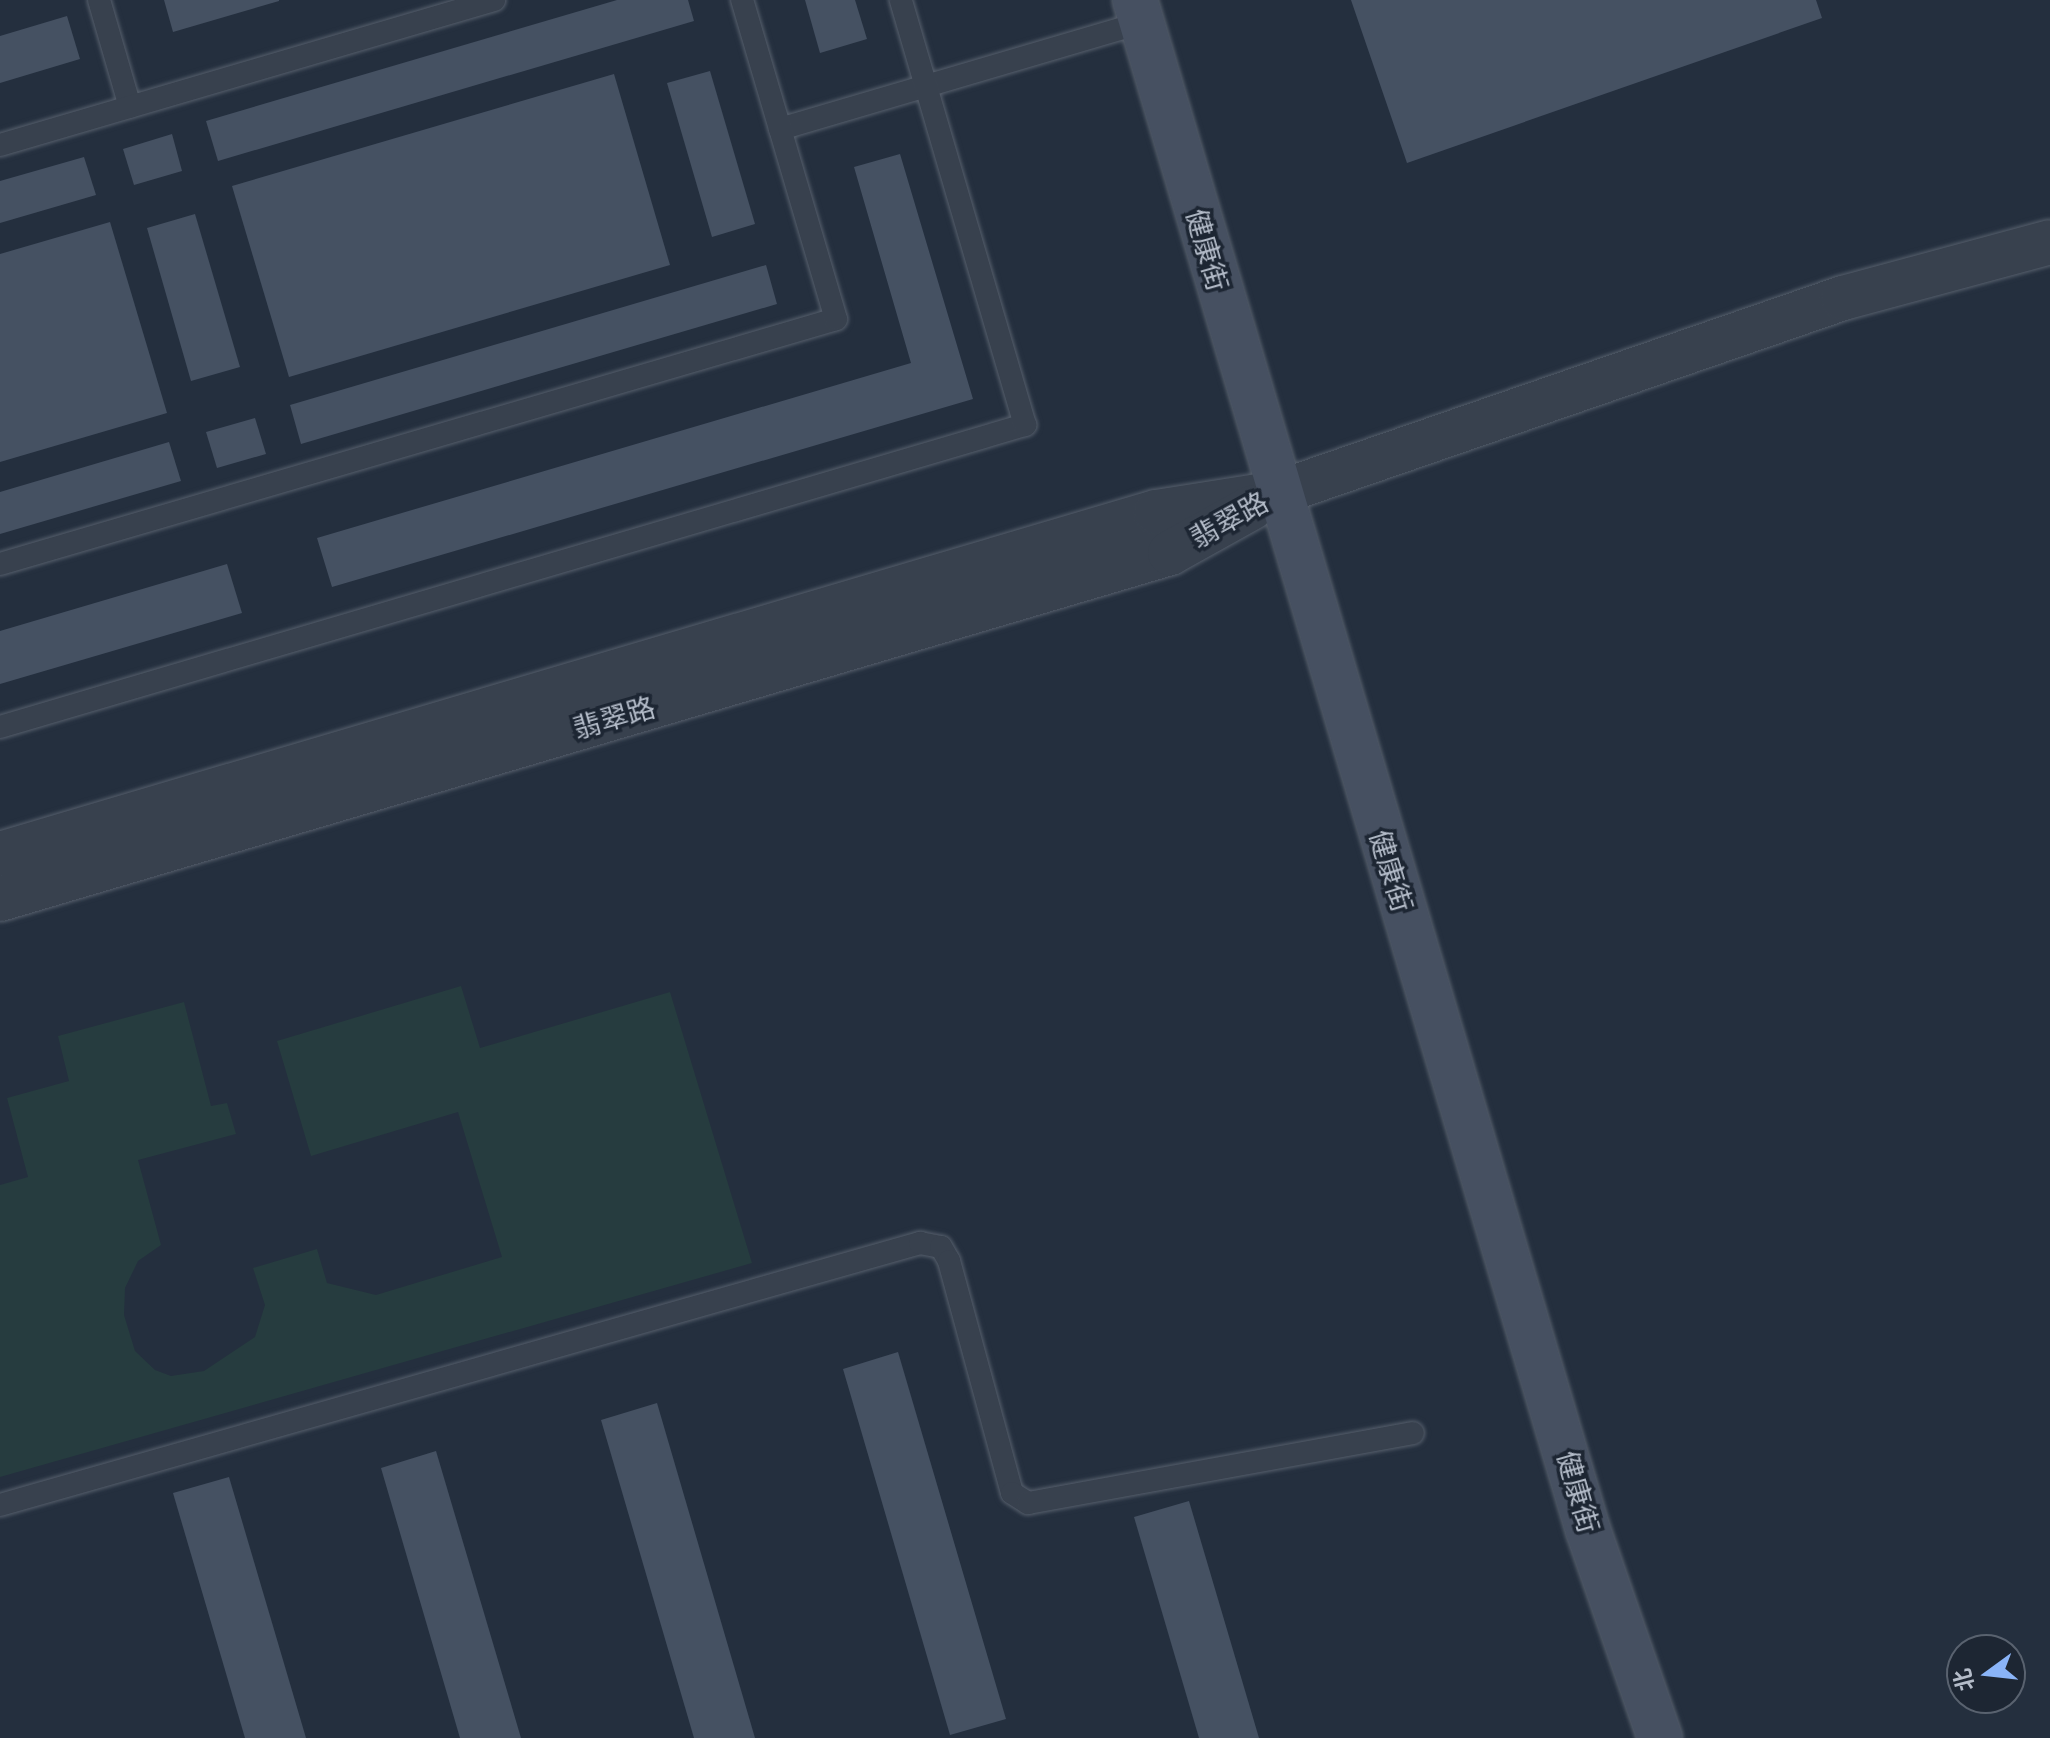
<!DOCTYPE html>
<meta charset="utf-8">
<style>
body{margin:0}
#map{position:relative;width:2050px;height:1738px;overflow:hidden;background:#242f3e;font-family:Montserrat,"Noto Sans SC",sans-serif}
div>[style]{position:absolute}
[style*='--x']{left:calc(var(--x)*1px);top:calc(var(--y)*1px);width:calc(var(--w)*1px);rotate:calc(var(--a)*1deg)}
.green>*{inset:0;background:#263c3f}
.building>*{inset:0;background:#455162}
.roads{filter:drop-shadow(0 0 2px #565f6c) drop-shadow(0 0 2px #565f6c)}
.service>*{height:22px;margin:-11px;padding:0 11px;transform-origin:11px;border-radius:11px;background:#38414e}
.tertiary>*{height:44px;margin:-22px;padding:0 22px;transform-origin:22px;border-radius:22px;background:#38414e}
.secondary>*{height:44px;margin:-22px;padding:0 22px;transform-origin:22px;border-radius:22px;background:#465061}
span{translate:-50% -50%;white-space:nowrap;text-align:center;line-height:1.15;-webkit-text-stroke:7px #1d2633;paint-order:stroke}
.street-label{font-size:28px;color:#b4bcc9}
.north{position:absolute;left:1946px;top:1634px;width:80px;height:80px;box-sizing:border-box;background:#1d2633;border:2px solid #59626f;border-radius:50%;rotate:255deg;font-size:22px;font-weight:700;line-height:32px;text-align:center;color:#b4bcc9}
.north::after{content:'';display:block;margin:auto;width:28px;height:36px;background:#8ab4f8;clip-path:polygon(50% 0,100% 100%,50% 72%,0 100%)}
</style>
<div id="map">
<div class="green">
<i style="clip-path:polygon(461px 986px,480px 1048px,670px 992px,752px 1263px,0 1477px,0 1185px,28px 1177px,7px 1098px,69px 1081px,58px 1036px,184px 1002px,211px 1106px,227px 1103px,236px 1134px,138px 1160px,161px 1245px,138px 1261px,125px 1288px,124px 1315px,135px 1351px,155px 1370px,171px 1376px,204px 1371px,255px 1337px,265px 1305px,253px 1268px,317px 1249px,327px 1283px,376px 1295px,502px 1257px,458px 1112px,311px 1156px,277px 1041px)"></i>
</div>
<div class="building">
<i style="clip-path:polygon(164px 0,279px 0,279px 1px,173px 32px)"></i>
<i style="clip-path:polygon(617px 0,688px 0,694px 21px,218px 161px,206px 121px)"></i>
<i style="clip-path:polygon(805px 0,855px 0,867px 39px,820px 53px)"></i>
<i style="clip-path:polygon(1351px 0,1816px 0,1822px 18px,1407px 163px)"></i>
<i style="clip-path:polygon(67px 16px,80px 59px,0 83px,0 36px)"></i>
<i style="clip-path:polygon(710px 71px,755px 224px,712px 237px,667px 83px)"></i>
<i style="clip-path:polygon(614px 74px,670px 265px,289px 377px,232px 186px)"></i>
<i style="clip-path:polygon(172px 134px,182px 171px,134px 185px,123px 149px)"></i>
<i style="clip-path:polygon(900px 154px,973px 399px,332px 587px,317px 538px,911px 363px,854px 167px)"></i>
<i style="clip-path:polygon(84px 157px,96px 195px,0 223px,0 181px)"></i>
<i style="clip-path:polygon(195px 214px,240px 367px,191px 381px,147px 228px)"></i>
<i style="clip-path:polygon(110px 222px,167px 413px,0 462px,0 254px)"></i>
<i style="clip-path:polygon(766px 265px,777px 304px,301px 444px,290px 405px)"></i>
<i style="clip-path:polygon(255px 418px,266px 454px,217px 468px,206px 432px)"></i>
<i style="clip-path:polygon(169px 442px,181px 481px,0 534px,0 492px)"></i>
<i style="clip-path:polygon(227px 564px,242px 613px,0 684px,0 631px)"></i>
<i style="clip-path:polygon(898px 1352px,1006px 1719px,950px 1735px,843px 1369px)"></i>
<i style="clip-path:polygon(657px 1403px,755px 1738px,694px 1738px,601px 1420px)"></i>
<i style="clip-path:polygon(436px 1451px,521px 1738px,460px 1738px,381px 1468px)"></i>
<i style="clip-path:polygon(229px 1477px,306px 1738px,245px 1738px,173px 1493px)"></i>
<i style="clip-path:polygon(1189px 1501px,1259px 1738px,1199px 1738px,1134px 1517px)"></i>
</div>
<div class="roads">
<div class="service">
<i style="--x:99;--y:0;--w:111;--a:73.8"></i>
<i style="--x:780;--y:129;--w:376;--a:-16.4"></i>
<i style="--x:0;--y:145;--w:515;--a:-16.36"></i>
<i style="--x:0;--y:564;--w:871;--a:-16.33"></i>
<i style="--x:836;--y:319;--w:333;--a:-106.4"></i>
<i style="--x:0;--y:727;--w:1069;--a:-16.42"></i>
<i style="--x:1025;--y:425;--w:443;--a:-106.3"></i>
<i style="--x:0;--y:1505;--w:957;--a:-15.9"></i>
<i style="--x:920;--y:1243;--w:21;--a:11"></i>
<i style="--x:941;--y:1247;--w:16;--a:60"></i>
<i style="--x:949;--y:1261;--w:240;--a:74.8"></i>
<i style="--x:1012;--y:1493;--w:19;--a:32"></i>
<i style="--x:1028;--y:1503;--w:391;--a:-10.3"></i>
</div>
<div class="tertiary">
<i style="--x:0;--y:854;--w:1206;--a:-16.48"></i>
<i style="--x:1156;--y:512;--w:123;--a:-8.9"></i>
<i style="--x:1278;--y:493;--w:598;--a:-19.04"></i>
<i style="--x:1843;--y:298;--w:214;--a:-15.1"></i>
<i style="--x:0;--y:899;--w:1220;--a:-16.47"></i>
<i style="--x:1170;--y:553;--w:93;--a:-29.1"></i>
</div>
<div class="secondary">
<i style="--x:1135;--y:0;--w:1596;--a:73.51"></i>
<i style="--x:1588;--y:1530;--w:220;--a:70.9"></i>
</div>
</div>
<div class="street-label">
<span style="left:1207px;top:250px;rotate:74deg">健康街</span>
<span style="left:1229px;top:520px;rotate:-29deg">翡翠路</span>
<span style="left:614px;top:718px;rotate:-16deg">翡翠路</span>
<span style="left:1391px;top:871px;rotate:73deg">健康街</span>
<span style="left:1578px;top:1492px;rotate:74deg">健康街</span>
</div>
<div class="north">北</div>
</div>
